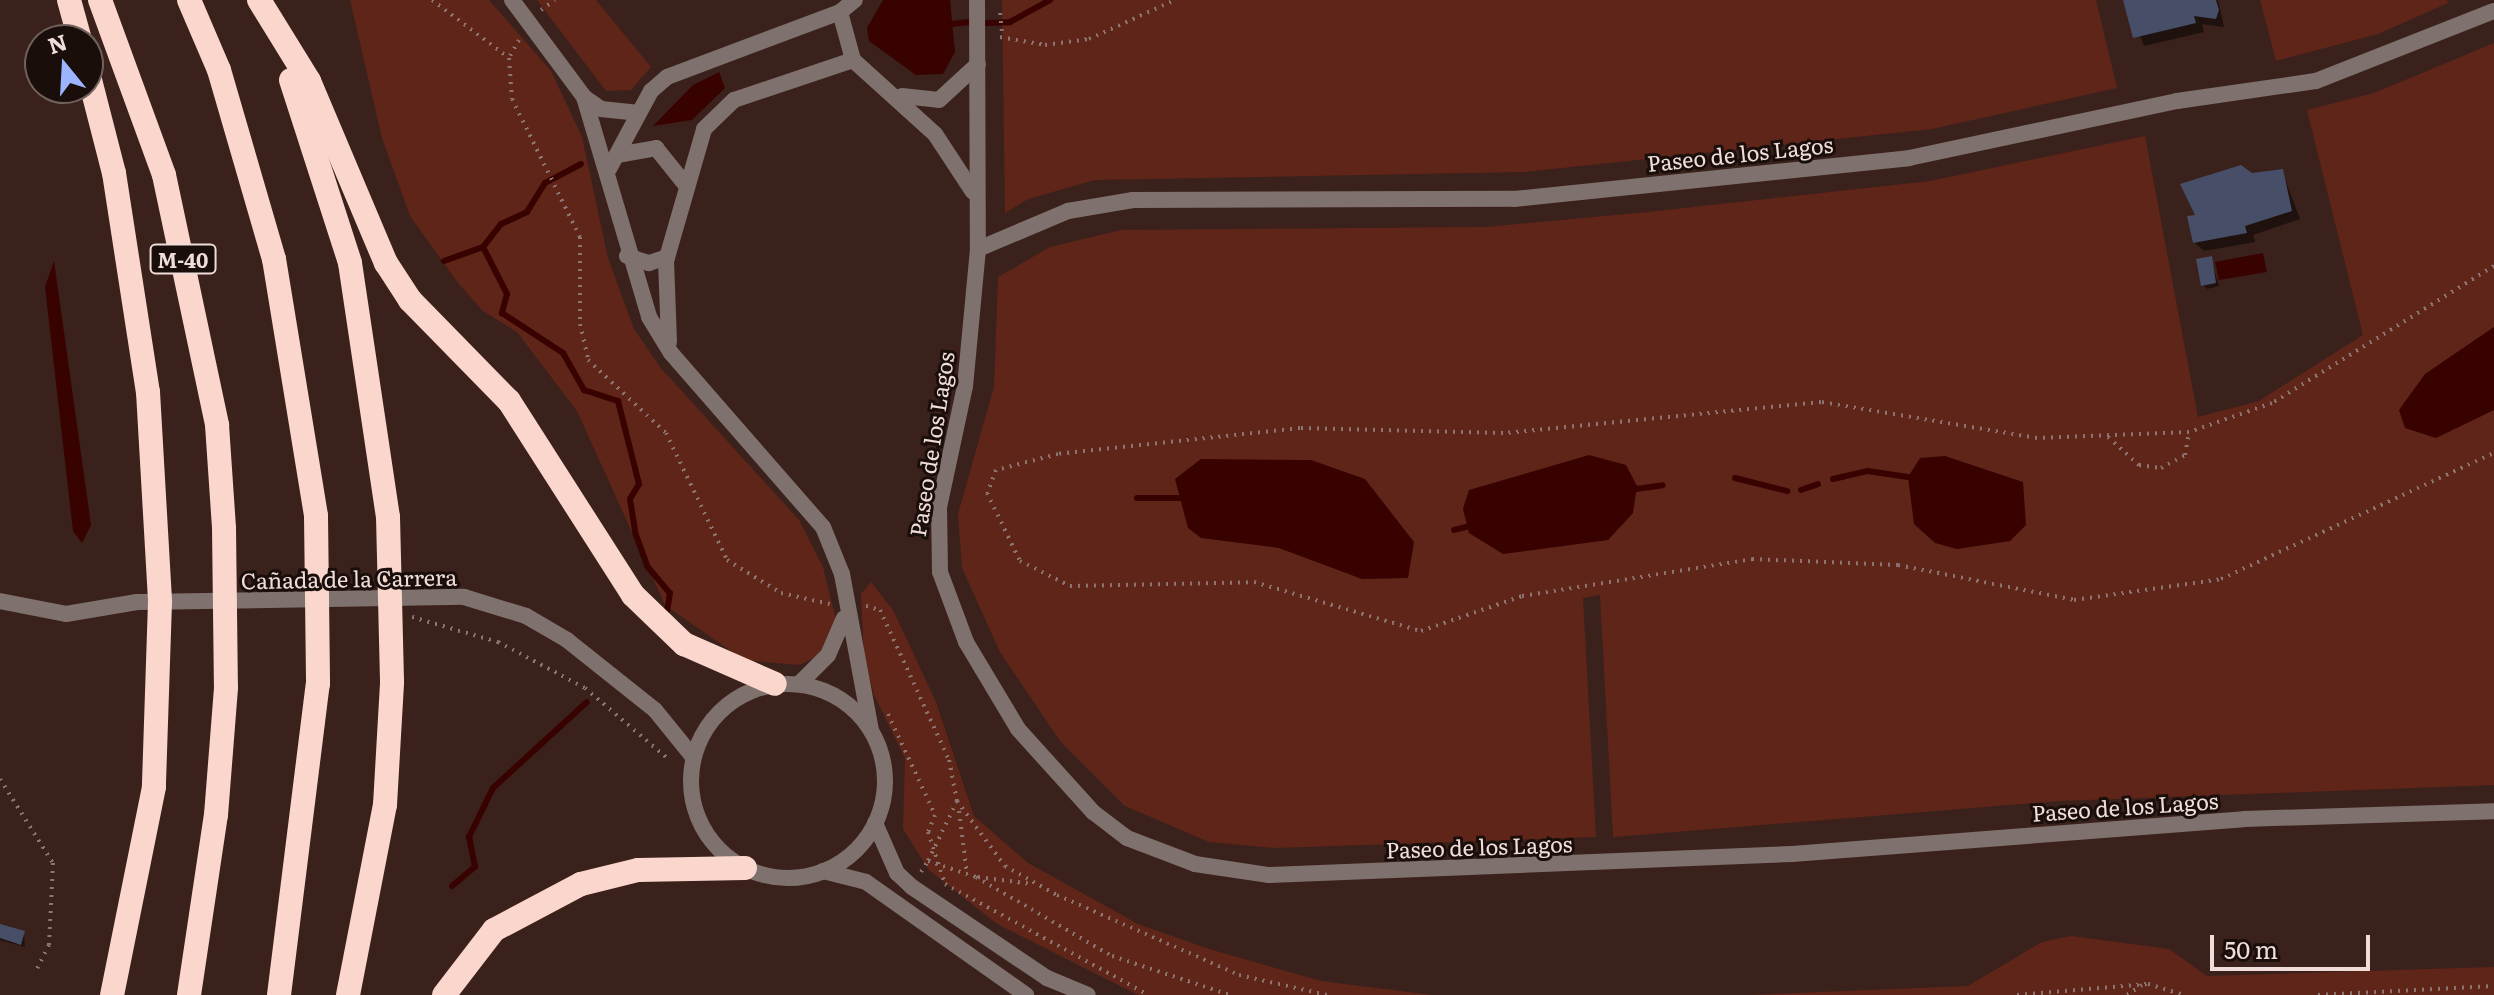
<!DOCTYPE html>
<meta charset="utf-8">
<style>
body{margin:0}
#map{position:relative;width:2494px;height:995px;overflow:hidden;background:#3b211b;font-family:Literata,serif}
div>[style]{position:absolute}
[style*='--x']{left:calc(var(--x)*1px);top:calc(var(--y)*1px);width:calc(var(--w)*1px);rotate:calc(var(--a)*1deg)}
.green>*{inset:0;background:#5f2518}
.water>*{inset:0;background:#380200}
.shadow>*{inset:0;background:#0007}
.stream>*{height:6px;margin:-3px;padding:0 3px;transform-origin:3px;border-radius:3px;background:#380200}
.building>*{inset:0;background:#464f67}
.path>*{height:4px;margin-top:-2px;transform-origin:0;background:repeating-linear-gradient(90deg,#8c7570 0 2px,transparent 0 8px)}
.minor>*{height:16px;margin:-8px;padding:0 8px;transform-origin:8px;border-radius:8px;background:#7f716d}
.minor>.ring{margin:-8px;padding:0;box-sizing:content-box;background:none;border:16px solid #7f716d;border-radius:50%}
.motorway>*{height:24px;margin:-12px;padding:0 12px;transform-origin:12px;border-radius:12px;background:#fad6cd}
.motorway-bridge>*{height:24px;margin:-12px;padding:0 12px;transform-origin:12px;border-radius:12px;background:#fad6cd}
span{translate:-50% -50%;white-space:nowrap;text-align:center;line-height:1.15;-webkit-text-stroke:6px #1a0e0b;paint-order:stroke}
.shield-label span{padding:2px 6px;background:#1a0e0b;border:2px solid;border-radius:6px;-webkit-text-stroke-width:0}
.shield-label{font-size:20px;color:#f0ddd9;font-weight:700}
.street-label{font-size:22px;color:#f0ddd9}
.north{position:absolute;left:24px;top:24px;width:80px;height:80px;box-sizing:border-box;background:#1a0e0b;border:2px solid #70615d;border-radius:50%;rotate:342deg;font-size:22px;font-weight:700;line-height:32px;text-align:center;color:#f0ddd9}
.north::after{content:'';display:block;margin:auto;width:28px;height:36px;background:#9cb4fd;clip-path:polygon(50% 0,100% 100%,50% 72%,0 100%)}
.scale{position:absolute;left:2210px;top:935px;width:160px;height:36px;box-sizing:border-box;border:4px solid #f0ddd9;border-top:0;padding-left:10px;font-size:24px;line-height:28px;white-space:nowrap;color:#f0ddd9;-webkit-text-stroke:6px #1a0e0b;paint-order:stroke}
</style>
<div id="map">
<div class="green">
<i style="clip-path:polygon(350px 0,489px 0,551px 71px,582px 137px,608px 258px,634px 329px,660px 367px,799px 520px,823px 567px,836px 620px,818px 656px,799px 665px,744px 660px,665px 605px,577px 411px,517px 332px,483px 311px,458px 283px,410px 216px,382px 138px)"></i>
<i style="clip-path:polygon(537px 0,596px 0,651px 67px,631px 90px,606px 91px)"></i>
<i style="clip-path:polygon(1002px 0,2096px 0,2117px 88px,1932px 129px,1524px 172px,1095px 180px,1028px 199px,1005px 213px)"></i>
<i style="clip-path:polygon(2260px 0,2447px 0,2448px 3px,2378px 34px,2276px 61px)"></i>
<i style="clip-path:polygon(2494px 43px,2494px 785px,2060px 801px,1613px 837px,1600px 595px,1583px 598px,1596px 837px,1276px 848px,1209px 842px,1125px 806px,1060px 741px,1000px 652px,962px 568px,958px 514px,994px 387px,998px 277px,1050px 247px,1121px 230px,1485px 227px,1648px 212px,1930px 181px,2145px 136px,2198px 417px,2259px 401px,2363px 335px,2307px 110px,2374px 93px)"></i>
<i style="clip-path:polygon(871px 582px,893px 610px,936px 702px,974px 816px,1028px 863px,1138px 924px,1209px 949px,1321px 981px,1433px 995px,1138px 995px,997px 924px,929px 870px,903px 829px,905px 758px,874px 695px,864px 656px,861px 594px)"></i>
<i style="clip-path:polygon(2071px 936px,2169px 949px,2207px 976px,2494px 967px,2494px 995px,1747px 995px,1968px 986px,2042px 942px)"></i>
</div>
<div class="water">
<i style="clip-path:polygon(883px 0,950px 0,955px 52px,943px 74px,916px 75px,869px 41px,867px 28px)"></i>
<i style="clip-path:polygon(719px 72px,725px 88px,692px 120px,653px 126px,693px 85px)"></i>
<i style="clip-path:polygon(2263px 253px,2267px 272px,2219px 280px,2215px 262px)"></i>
<i style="clip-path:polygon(54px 261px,91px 525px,82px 543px,73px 531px,45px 287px)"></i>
<i style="clip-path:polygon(2494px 327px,2494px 410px,2436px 438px,2405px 428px,2399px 410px,2425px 374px)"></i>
<i style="clip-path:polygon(1589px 455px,1626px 465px,1637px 486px,1633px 513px,1608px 540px,1503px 554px,1469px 533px,1463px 509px,1469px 490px)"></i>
<i style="clip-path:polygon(1945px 456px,2023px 482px,2026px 525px,2010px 541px,1957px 549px,1935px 543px,1914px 524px,1908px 477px,1920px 458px)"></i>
<i style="clip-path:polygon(1201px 459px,1311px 460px,1365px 479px,1414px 542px,1408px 578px,1362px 579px,1279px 548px,1201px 538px,1188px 528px,1175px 479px)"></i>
</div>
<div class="shadow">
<i style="clip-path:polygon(2126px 0,2218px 0,2224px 27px,2202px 24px,2204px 32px,2144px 46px)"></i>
<i style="clip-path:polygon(2282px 171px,2300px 219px,2253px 235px,2255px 242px,2204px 251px,2194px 242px,2198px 216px,2251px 175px)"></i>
<i style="clip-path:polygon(2211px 259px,2219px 286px,2207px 289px,2203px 285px)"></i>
<i style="clip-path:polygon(0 926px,24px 933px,25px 947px,0 940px)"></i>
</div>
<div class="stream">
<i style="--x:985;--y:23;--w:25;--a:-2"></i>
<i style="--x:1010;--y:22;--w:46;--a:-28.8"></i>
<i style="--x:944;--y:25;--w:25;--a:-7"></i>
<i style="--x:581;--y:164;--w:41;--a:152.2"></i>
<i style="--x:545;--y:183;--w:34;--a:122"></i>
<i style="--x:527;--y:212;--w:29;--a:155"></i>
<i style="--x:501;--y:224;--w:29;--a:128"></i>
<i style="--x:483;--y:247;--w:53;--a:62.9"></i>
<i style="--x:507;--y:294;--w:20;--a:105"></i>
<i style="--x:502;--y:313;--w:73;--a:33.3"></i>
<i style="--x:563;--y:353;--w:43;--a:60.4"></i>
<i style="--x:584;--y:390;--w:36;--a:18"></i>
<i style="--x:618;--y:401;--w:86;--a:75.8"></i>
<i style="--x:639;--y:484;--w:17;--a:121"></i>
<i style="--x:630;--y:499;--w:36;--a:81"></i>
<i style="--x:636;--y:535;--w:33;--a:70"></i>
<i style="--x:647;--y:566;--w:35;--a:50"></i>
<i style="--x:670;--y:593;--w:18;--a:99"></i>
<i style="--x:444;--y:261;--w:41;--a:-19.7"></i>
<i style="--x:1735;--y:478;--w:54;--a:14"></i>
<i style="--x:1833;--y:479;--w:36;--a:-13"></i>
<i style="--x:1868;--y:471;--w:40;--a:8.5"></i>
<i style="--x:1629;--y:490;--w:34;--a:-8"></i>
<i style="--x:1801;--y:490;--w:18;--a:-19"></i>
<i style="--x:1137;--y:498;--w:44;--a:0"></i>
<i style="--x:1454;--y:530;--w:21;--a:-14"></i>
<i style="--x:452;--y:886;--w:30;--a:-40"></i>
<i style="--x:475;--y:867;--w:31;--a:-101"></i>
<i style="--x:469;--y:837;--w:55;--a:-63.9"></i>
<i style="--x:493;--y:788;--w:127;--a:-42.5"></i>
</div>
<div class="building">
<i style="clip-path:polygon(2123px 0,2216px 0,2219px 10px,2216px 19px,2194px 16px,2196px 23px,2133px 38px)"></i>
<i style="clip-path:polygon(2241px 165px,2252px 173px,2283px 169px,2292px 211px,2245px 226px,2247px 233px,2193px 243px,2187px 216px,2195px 215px,2180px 184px)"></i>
<i style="clip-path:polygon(2212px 256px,2216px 283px,2201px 286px,2196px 259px)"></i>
<i style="clip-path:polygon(0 924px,25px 931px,21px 945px,0 938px)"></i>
</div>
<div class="path">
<i style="--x:432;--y:0;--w:96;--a:37"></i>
<i style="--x:541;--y:10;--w:17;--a:-36"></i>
<i style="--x:1000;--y:13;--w:18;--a:84"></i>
<i style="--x:1000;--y:37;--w:46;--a:10.1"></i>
<i style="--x:1045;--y:45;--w:44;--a:-7.8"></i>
<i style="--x:1089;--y:39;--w:94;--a:-24.4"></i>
<i style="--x:519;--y:40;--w:21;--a:119"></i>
<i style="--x:509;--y:58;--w:41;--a:85.8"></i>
<i style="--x:512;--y:99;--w:154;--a:63.8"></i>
<i style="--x:580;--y:237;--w:87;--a:90"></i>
<i style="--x:580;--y:324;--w:37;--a:77"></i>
<i style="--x:588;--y:360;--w:107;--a:43.1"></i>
<i style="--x:666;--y:433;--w:141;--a:64.3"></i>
<i style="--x:727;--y:560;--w:63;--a:31.4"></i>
<i style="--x:781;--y:593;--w:50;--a:12.7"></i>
<i style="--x:2494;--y:266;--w:261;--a:148.3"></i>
<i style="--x:2272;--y:403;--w:88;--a:160.7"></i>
<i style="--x:2189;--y:432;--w:152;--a:177.7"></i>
<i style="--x:2037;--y:438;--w:219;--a:-170.5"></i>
<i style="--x:1821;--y:402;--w:320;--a:174.4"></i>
<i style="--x:1503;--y:433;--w:203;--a:-178.6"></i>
<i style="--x:1300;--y:428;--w:243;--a:173.9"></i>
<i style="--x:1058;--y:454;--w:64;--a:165.5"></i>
<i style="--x:996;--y:470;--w:25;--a:111"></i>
<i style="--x:987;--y:493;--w:76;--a:64.1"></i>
<i style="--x:1020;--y:561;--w:56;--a:26.6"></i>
<i style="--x:1070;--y:586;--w:184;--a:-1.2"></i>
<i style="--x:1254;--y:582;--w:174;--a:16.4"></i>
<i style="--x:1421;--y:631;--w:107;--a:-19.1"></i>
<i style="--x:1522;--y:596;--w:233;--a:-9.1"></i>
<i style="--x:1752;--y:559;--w:146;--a:2.4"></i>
<i style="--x:1898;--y:565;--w:179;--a:11.2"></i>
<i style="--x:2074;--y:600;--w:148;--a:-8.1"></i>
<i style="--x:2221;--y:579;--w:301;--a:-24.8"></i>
<i style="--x:2108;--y:437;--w:42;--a:42.1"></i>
<i style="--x:2139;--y:465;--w:22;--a:8"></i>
<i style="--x:2161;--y:468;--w:27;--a:-28"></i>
<i style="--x:2185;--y:455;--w:23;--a:-80"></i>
<i style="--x:866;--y:606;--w:15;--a:16"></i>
<i style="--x:880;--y:610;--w:165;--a:65.3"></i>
<i style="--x:949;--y:760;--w:42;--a:79"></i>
<i style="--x:957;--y:801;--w:67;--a:115.8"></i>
<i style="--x:412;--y:617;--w:90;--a:16.2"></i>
<i style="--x:498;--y:642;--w:98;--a:27.9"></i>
<i style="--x:585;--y:688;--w:109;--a:40.5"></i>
<i style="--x:888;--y:714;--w:111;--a:65"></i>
<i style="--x:935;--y:815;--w:18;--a:112"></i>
<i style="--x:928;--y:832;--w:55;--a:71.9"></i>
<i style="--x:945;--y:884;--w:232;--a:28.6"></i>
<i style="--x:0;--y:779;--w:99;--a:57.8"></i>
<i style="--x:53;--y:863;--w:82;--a:92.8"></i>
<i style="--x:49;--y:945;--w:29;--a:117"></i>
<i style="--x:957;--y:801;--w:81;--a:53.6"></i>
<i style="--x:1005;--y:866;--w:60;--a:29.1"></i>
<i style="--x:1057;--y:895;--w:199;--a:23.7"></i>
<i style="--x:1239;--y:975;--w:90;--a:12.8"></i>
<i style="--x:959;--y:811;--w:64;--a:82.8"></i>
<i style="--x:921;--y:872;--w:13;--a:-58"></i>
<i style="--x:928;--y:861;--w:51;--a:18.4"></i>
<i style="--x:976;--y:877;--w:157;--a:30.2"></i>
<i style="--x:1112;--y:956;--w:124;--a:18.3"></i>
<i style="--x:978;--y:877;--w:55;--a:7.3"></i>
<i style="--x:2017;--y:995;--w:131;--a:-4.8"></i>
<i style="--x:2148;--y:984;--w:39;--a:17"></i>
<i style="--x:2127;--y:995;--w:18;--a:-34"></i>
<i style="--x:2318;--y:995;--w:176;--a:-2.9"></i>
</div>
<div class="minor">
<i style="--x:512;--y:0;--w:121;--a:53.4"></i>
<i style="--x:584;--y:97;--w:229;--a:73.5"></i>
<i style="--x:649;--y:317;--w:42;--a:58.6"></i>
<i style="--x:671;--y:353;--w:231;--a:48.9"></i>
<i style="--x:823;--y:527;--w:51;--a:68"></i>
<i style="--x:842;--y:574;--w:159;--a:79.5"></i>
<i style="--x:977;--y:0;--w:249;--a:89.8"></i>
<i style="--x:978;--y:249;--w:138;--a:95.4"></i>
<i style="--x:965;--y:386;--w:124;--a:102.1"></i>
<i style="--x:939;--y:507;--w:65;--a:89.1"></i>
<i style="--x:940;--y:572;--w:75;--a:69.6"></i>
<i style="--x:966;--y:642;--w:101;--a:59.1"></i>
<i style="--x:1018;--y:729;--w:112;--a:47.9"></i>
<i style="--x:1093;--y:812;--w:43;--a:37.4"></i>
<i style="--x:1127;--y:838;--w:73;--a:20.9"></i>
<i style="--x:1195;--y:864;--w:75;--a:8.5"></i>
<i style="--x:1269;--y:875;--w:523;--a:-2.3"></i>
<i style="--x:1792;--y:854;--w:453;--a:-4.4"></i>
<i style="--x:2244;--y:819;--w:250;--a:-1.8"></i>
<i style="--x:840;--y:12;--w:50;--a:74.8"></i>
<i style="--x:853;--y:60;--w:110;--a:42.1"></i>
<i style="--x:935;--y:134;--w:69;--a:56.8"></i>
<i style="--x:902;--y:96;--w:37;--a:6"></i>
<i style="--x:939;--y:100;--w:53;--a:-42.7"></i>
<i style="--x:584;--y:97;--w:21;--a:35"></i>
<i style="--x:601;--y:109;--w:36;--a:6"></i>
<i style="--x:617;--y:155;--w:40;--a:-10"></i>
<i style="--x:656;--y:148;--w:45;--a:51.3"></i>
<i style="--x:609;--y:169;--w:89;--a:-61.7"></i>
<i style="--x:651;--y:91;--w:21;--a:-41"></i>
<i style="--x:667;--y:77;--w:185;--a:-20.6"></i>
<i style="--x:840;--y:12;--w:19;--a:-39"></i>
<i style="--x:978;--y:249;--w:98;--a:-22.9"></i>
<i style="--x:1068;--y:211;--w:66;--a:-9.6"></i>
<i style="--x:1133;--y:200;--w:381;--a:-0.2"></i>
<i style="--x:1514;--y:199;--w:397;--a:-5.9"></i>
<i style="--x:1909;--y:158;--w:274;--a:-12"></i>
<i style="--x:2177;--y:101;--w:140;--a:-8.2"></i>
<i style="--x:2316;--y:81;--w:191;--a:-21.5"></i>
<i style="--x:627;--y:256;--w:23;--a:18"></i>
<i style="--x:649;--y:263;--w:19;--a:-18"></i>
<i style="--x:669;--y:342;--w:81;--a:-92.1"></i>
<i style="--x:666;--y:261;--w:137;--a:-73.9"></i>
<i style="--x:704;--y:129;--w:42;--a:-44"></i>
<i style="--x:734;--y:100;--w:126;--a:-18.6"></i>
<i style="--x:0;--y:601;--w:67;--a:11.1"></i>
<i style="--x:66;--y:614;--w:72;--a:-9.6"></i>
<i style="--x:137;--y:602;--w:327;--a:-0.9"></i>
<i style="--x:464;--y:597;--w:65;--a:17"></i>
<i style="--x:526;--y:616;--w:48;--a:30.3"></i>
<i style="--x:567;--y:640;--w:112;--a:38.5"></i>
<i style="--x:655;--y:710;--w:60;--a:51"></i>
<i style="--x:799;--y:684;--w:41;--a:-45"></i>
<i style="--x:828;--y:655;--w:40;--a:-66.6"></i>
<i class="ring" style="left:691px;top:684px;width:178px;height:178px"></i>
<i style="--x:875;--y:823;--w:55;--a:66.3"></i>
<i style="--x:897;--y:873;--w:21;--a:43"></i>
<i style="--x:912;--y:887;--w:163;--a:34"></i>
<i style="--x:1047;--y:978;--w:44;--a:22.5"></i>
<i style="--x:823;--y:871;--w:44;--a:14.3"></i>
<i style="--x:866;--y:882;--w:196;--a:35.2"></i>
</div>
<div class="motorway">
<i style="--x:69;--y:0;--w:41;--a:74.6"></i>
<i style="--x:100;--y:0;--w:186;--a:69.9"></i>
<i style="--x:164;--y:175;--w:256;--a:78"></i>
<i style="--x:217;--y:425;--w:103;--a:86.1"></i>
<i style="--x:189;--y:0;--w:76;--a:66.8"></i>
<i style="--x:219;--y:70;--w:197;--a:73.8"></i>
<i style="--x:274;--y:259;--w:260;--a:80.7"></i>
<i style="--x:259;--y:0;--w:95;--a:58.3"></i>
<i style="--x:309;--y:81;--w:198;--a:67.1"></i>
<i style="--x:386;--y:263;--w:44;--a:57"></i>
<i style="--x:410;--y:300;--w:141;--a:45.6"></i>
<i style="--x:509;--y:401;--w:230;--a:57.4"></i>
<i style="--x:633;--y:595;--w:71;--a:43.9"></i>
<i style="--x:684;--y:644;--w:99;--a:23.7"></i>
<i style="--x:88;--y:72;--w:104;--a:75.6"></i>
<i style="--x:114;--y:173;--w:222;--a:81.2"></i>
<i style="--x:148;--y:392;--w:210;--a:86.7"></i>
<i style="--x:160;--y:602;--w:185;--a:91.9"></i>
<i style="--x:154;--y:787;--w:212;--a:101.4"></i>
<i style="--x:291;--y:80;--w:192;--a:72.1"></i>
<i style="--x:350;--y:263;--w:257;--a:81.5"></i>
<i style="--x:189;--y:995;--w:182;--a:-81.5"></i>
<i style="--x:216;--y:815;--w:128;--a:-85.5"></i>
<i style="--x:279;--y:995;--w:313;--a:-82.9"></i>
<i style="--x:348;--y:995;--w:194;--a:-79"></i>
<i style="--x:385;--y:805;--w:123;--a:-86.7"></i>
<i style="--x:444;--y:995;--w:82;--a:-52.4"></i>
<i style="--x:494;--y:930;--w:98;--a:-27.9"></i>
<i style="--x:581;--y:884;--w:59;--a:-13.8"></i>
<i style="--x:638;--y:870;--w:107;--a:-1.1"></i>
</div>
<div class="motorway-bridge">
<i style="--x:316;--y:516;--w:168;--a:89.3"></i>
<i style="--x:388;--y:517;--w:165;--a:88.6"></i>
<i style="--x:224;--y:528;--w:159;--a:89.3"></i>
</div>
<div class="shield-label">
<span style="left:183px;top:259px">M-40</span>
</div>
<div class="street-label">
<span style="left:1740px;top:153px;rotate:-6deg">Paseo de los Lagos</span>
<span style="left:931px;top:444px;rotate:-81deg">Paseo de los Lagos</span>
<span style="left:349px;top:578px;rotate:-1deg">Cañada de la Carrera</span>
<span style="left:2125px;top:806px;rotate:-4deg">Paseo de los Lagos</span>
<span style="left:1479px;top:846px;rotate:-2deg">Paseo de los Lagos</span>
</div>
<div class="north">N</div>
<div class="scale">50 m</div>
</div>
